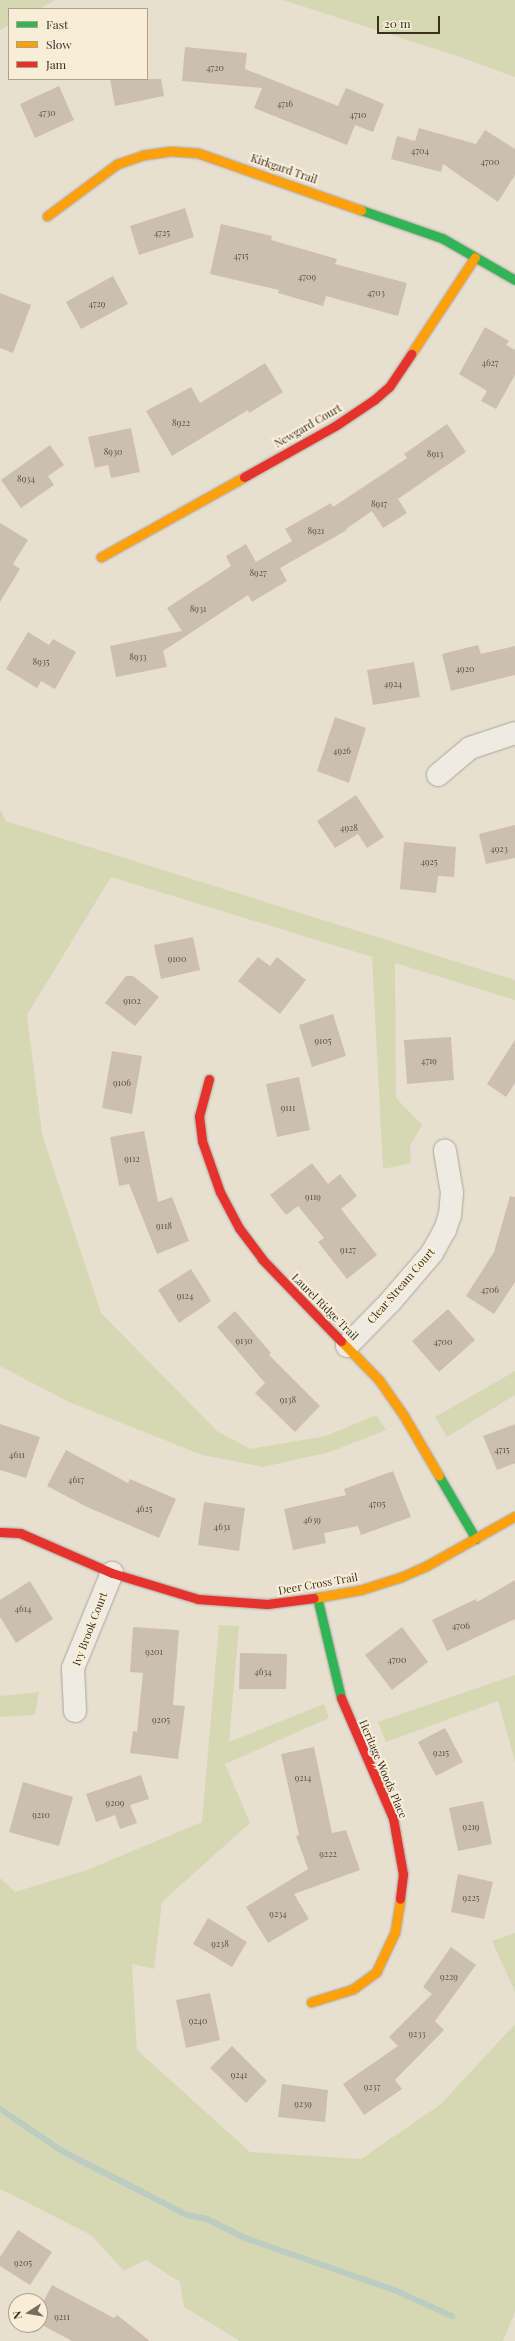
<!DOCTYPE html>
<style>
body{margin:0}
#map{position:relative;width:515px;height:2341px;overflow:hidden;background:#e7e0d1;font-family:"Playfair Display",serif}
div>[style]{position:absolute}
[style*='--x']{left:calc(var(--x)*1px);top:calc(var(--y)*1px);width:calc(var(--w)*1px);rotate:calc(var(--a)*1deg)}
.green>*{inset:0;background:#d6d7b3}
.stream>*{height:6px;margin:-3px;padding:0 3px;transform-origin:3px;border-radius:3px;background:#bcccc2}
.building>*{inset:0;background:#cbbfb2}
.roads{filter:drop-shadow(0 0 1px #ada599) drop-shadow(0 0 1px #ada599)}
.street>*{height:22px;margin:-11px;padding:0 11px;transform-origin:11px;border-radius:11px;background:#efebe3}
.fast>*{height:9px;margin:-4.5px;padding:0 4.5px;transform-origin:4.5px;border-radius:4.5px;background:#30b455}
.slow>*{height:9px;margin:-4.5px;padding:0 4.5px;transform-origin:4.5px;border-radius:4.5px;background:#ff9f0a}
.jam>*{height:9px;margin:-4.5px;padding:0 4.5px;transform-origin:4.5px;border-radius:4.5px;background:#e5322d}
span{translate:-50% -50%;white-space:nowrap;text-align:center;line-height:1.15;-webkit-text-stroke:4px #f7eed8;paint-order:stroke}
.number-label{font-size:9px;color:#605244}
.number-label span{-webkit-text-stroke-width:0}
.street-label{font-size:11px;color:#3d2e20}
.legend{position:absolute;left:8px;top:8px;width:140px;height:72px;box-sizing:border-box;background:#f7eed8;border:1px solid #ada18e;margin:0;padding:5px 7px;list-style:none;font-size:12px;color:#3d2e20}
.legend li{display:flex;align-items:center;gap:8px;height:20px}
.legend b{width:20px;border:1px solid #ada18e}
.north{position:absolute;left:8px;top:2293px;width:40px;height:40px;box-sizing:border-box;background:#f7eed8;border:1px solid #ada18e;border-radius:50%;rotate:258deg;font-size:11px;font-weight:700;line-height:16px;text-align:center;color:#3d2e20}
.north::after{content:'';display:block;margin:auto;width:14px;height:18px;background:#786c5e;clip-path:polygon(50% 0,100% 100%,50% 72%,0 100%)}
.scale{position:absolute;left:377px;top:16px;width:63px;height:18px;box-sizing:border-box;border:2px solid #3d2e20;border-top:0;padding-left:5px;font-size:12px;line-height:14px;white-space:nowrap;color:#3d2e20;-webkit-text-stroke:3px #f7eed8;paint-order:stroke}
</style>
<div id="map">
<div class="green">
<i style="clip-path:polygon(0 0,56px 0,39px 9px,9px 9px,9px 25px,0 30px)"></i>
<i style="clip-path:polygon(283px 0,515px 0,515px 77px,460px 57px)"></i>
<i style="clip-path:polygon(0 809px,6px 821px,515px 980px,515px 1000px,395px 963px,396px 1098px,422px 1125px,410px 1146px,411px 1163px,383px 1169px,372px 957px,111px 877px,27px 1015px,42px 1134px,101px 1313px,217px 1431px,250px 1449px,326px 1436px,376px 1415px,386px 1430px,330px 1452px,263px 1467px,202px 1455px,69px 1402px,0 1366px)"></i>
<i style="clip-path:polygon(515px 1371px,515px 1395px,447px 1437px,435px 1417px)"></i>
<i style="clip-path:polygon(219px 1625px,239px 1626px,229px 1742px,324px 1704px,329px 1718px,225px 1764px,250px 1823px,162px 1902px,154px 1969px,132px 1964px,137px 2050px,250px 2152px,361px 2159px,441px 2104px,515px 2024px,515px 2312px,503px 2341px,240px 2341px,184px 2307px,180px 2282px,146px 2260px,124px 2271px,91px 2235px,0 2189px,0 1878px,15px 1892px,87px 1870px,202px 1822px)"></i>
<i style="clip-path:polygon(515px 1675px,515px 1762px,498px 1701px,386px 1742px,378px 1722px)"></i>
<i style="clip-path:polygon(39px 1692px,35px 1715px,0 1717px,0 1696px)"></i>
<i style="clip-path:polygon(515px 1933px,515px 1992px,492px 1941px)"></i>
</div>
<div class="stream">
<i style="--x:0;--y:2109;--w:75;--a:34.1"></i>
<i style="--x:62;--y:2151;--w:140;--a:27.1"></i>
<i style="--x:187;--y:2215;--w:20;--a:11"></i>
<i style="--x:207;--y:2219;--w:42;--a:26.6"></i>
<i style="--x:245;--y:2238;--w:158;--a:19.2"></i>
<i style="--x:394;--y:2290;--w:64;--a:24.1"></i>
</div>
<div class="building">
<i style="clip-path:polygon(185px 47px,247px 53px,245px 69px,338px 106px,346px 88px,384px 104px,373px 132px,355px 125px,347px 145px,254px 108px,262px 88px,182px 81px)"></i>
<i style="clip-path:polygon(110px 79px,161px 79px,164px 96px,115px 106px)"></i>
<i style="clip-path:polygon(59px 86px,74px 120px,35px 138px,20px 104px)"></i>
<i style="clip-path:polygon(419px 128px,476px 144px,485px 130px,515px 149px,515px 175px,498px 202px,443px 164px,441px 172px,391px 159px,397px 136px,415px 141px)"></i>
<i style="clip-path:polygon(185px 208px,194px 237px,139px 255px,130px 226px)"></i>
<i style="clip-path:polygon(221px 224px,272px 236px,271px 240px,337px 259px,335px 264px,407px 283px,398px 316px,326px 296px,323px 306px,278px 293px,279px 290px,210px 274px)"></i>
<i style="clip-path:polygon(113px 276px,128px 304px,81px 329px,66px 302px)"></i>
<i style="clip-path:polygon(0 293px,31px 305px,13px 353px,0 348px)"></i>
<i style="clip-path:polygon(485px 327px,509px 341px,506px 345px,515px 350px,515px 375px,496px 409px,481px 401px,487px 391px,459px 374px)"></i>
<i style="clip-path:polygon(265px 363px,283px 392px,249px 413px,248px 410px,172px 456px,146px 411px,191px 387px,200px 403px)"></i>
<i style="clip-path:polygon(447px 424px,466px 452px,398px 499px,407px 513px,383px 528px,372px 511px,346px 529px,347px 530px,280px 568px,287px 581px,252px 602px,248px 595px,163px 651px,167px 667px,116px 677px,110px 646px,182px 631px,167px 608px,231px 566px,226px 556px,246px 544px,256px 562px,292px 541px,285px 529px,331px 503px,333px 507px,407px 458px,404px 454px)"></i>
<i style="clip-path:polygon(131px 428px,140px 472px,111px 478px,108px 465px,95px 468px,88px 437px)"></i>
<i style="clip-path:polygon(50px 445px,64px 465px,48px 476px,54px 485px,21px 508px,1px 480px)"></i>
<i style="clip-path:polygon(0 523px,28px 540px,13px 564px,20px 569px,0 602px)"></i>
<i style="clip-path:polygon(28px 632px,49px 645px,53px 639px,76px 652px,55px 689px,41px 681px,37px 688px,6px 669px)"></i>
<i style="clip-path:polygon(478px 645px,481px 654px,515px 646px,515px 675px,451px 691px,442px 654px)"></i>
<i style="clip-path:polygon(414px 662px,420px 697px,373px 705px,367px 670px)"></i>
<i style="clip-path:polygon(335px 717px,366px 728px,349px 783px,317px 771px)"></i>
<i style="clip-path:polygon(356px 795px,384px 837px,367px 848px,358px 834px,335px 848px,317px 821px)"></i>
<i style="clip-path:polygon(515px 825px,515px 858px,486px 864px,479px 834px)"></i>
<i style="clip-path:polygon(404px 842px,456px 847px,454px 877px,438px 876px,436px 893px,400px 889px)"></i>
<i style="clip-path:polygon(193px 937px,200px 970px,161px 979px,154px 945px)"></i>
<i style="clip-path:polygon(258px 957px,270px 966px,277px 957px,306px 980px,280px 1014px,238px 981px)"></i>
<i style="clip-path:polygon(126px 976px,133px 976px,159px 997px,135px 1026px,105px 1003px)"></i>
<i style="clip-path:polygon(333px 1014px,346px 1056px,312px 1067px,299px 1025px)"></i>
<i style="clip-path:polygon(451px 1037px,454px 1080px,407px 1084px,404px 1040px)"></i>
<i style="clip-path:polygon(515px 1040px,515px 1083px,506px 1097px,487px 1084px)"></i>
<i style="clip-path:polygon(112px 1051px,142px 1056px,132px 1114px,102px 1108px)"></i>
<i style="clip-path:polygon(299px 1077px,310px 1130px,277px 1137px,266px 1084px)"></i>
<i style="clip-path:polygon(144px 1131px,158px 1202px,172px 1197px,189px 1241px,157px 1254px,129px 1184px,119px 1186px,110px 1137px)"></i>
<i style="clip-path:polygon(312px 1163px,328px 1184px,340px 1174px,357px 1196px,341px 1209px,377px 1255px,347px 1279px,318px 1242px,324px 1238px,298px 1206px,286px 1215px,270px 1195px)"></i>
<i style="clip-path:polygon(510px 1196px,515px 1197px,515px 1282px,494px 1314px,466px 1296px,494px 1252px)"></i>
<i style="clip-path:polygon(191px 1269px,211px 1301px,179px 1323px,158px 1290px)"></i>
<i style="clip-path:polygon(448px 1309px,475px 1340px,439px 1372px,412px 1341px)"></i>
<i style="clip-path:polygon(235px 1311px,271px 1353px,269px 1355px,320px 1406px,295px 1432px,255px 1393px,265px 1383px,217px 1327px)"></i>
<i style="clip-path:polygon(0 1424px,40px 1437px,26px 1478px,0 1470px)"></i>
<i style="clip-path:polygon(515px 1424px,515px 1463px,497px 1470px,483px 1436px)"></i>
<i style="clip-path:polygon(66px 1450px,128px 1483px,130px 1479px,176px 1499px,159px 1538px,87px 1507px,47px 1486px)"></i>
<i style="clip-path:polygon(393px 1471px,411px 1517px,361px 1535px,358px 1526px,324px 1533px,326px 1543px,293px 1550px,284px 1509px,346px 1495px,344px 1489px)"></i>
<i style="clip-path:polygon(204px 1502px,245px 1508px,239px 1551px,198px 1545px)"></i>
<i style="clip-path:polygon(515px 1580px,515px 1619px,447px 1651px,432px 1620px,476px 1599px,477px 1602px)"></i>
<i style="clip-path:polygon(30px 1581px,53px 1619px,16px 1643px,0 1617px,0 1600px)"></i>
<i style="clip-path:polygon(133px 1627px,179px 1630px,173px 1705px,185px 1706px,178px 1759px,130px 1753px,133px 1731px,137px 1732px,143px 1673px,130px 1672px)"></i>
<i style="clip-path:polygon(402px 1627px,428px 1662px,392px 1690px,365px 1655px)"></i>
<i style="clip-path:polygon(240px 1653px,287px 1654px,286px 1689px,239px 1689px)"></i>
<i style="clip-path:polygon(445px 1728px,463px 1762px,436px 1776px,418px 1742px)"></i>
<i style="clip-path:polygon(314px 1747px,332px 1833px,346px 1830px,360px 1870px,294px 1894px,309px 1919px,268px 1943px,246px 1907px,308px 1869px,296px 1836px,299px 1835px,281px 1754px)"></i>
<i style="clip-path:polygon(141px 1775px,149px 1799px,130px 1805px,137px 1823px,120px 1829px,115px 1815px,96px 1822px,86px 1794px)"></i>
<i style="clip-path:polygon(23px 1782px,73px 1797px,59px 1846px,9px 1832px)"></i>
<i style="clip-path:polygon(483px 1801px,492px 1844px,458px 1851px,449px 1808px)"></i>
<i style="clip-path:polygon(458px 1874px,493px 1882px,484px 1919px,451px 1912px)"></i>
<i style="clip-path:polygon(208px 1918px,247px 1942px,232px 1967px,193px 1944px)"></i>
<i style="clip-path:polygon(451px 1947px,476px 1965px,435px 2021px,444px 2030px,395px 2080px,402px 2089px,364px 2115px,343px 2084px,398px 2046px,389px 2037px,432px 1994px,423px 1987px)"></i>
<i style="clip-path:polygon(210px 1993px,220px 2040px,186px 2048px,176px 2000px)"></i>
<i style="clip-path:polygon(232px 2046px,267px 2081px,246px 2103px,210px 2068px)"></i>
<i style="clip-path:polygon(282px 2084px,328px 2090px,325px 2122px,278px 2117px)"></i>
<i style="clip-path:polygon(18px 2230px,52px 2252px,30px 2285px,0 2266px,0 2257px)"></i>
<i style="clip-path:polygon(52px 2285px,114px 2318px,117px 2315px,150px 2341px,72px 2341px,40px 2324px,40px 2308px)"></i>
</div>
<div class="roads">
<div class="street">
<i style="--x:438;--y:775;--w:42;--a:-40.2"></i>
<i style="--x:470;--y:748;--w:47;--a:-18.4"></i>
<i style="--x:347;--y:1346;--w:63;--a:-45.6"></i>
<i style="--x:391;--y:1301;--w:63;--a:-49.5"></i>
<i style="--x:432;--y:1253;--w:26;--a:-61"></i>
<i style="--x:445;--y:1230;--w:16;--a:-72"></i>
<i style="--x:450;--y:1215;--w:22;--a:-85"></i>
<i style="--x:452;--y:1193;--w:43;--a:-99.5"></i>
<i style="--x:75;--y:1711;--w:43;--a:-92.7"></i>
<i style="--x:73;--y:1668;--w:103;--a:-67.7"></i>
</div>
<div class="fast">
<i style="--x:361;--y:210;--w:86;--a:19.1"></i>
<i style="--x:442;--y:238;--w:84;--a:29.9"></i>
<i style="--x:439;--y:1476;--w:73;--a:59.6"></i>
<i style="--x:317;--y:1597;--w:104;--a:76.6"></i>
</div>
<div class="slow">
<i style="--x:47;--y:216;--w:87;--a:-36.6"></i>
<i style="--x:117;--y:164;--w:28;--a:-19"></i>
<i style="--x:143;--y:155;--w:27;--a:-8"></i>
<i style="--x:170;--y:151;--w:28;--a:4"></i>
<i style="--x:198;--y:153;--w:173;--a:19.3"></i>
<i style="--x:411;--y:354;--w:116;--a:-56.6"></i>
<i style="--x:101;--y:557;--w:164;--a:-29.2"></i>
<i style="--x:341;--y:1341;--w:54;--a:45.7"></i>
<i style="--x:379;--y:1380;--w:44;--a:55.2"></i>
<i style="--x:404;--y:1416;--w:69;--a:59.7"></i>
<i style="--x:314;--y:1598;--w:47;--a:-9.9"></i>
<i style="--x:360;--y:1590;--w:43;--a:-17.6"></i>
<i style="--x:401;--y:1577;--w:27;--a:-24"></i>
<i style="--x:426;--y:1566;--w:102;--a:-29.3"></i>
<i style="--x:311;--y:2002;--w:44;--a:-17.2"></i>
<i style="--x:353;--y:1989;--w:29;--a:-36"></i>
<i style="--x:376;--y:1972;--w:44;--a:-64.6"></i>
<i style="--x:395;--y:1932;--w:33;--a:-81"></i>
</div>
<div class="jam">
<i style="--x:244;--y:477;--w:104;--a:-29.3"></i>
<i style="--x:335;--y:426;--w:48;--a:-34"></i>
<i style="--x:375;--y:399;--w:18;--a:-41"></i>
<i style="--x:389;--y:387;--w:40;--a:-56"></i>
<i style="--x:209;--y:1079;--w:38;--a:105"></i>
<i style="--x:199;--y:1116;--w:25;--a:83"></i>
<i style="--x:202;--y:1141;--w:54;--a:70.6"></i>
<i style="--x:220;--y:1192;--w:41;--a:62.2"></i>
<i style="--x:239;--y:1228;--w:39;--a:53"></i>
<i style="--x:262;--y:1259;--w:114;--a:46.1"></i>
<i style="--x:0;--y:1532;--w:20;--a:3"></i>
<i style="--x:20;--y:1533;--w:100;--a:23.5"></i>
<i style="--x:112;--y:1573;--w:90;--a:16.8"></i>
<i style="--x:198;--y:1599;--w:69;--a:4.1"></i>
<i style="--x:267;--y:1604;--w:47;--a:-7.3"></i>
<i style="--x:341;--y:1698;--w:131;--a:66.6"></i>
<i style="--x:393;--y:1818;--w:57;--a:79.9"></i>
<i style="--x:403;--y:1874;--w:25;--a:97"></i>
</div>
</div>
<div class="number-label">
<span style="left:215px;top:67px">4720</span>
<span style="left:285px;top:103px">4716</span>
<span style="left:47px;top:112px">4730</span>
<span style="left:358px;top:114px">4710</span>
<span style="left:420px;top:150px">4704</span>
<span style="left:490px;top:161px">4700</span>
<span style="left:162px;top:232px">4725</span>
<span style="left:241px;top:255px">4715</span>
<span style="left:307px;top:276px">4709</span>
<span style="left:376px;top:292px">4703</span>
<span style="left:97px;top:303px">4729</span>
<span style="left:490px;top:362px">4627</span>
<span style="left:181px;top:422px">8922</span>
<span style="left:113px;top:451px">8930</span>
<span style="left:435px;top:453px">8913</span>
<span style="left:26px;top:478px">8934</span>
<span style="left:379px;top:503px">8917</span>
<span style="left:316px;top:530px">8921</span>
<span style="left:258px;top:572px">8927</span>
<span style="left:198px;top:608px">8931</span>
<span style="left:138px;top:656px">8933</span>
<span style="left:41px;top:661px">8935</span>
<span style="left:465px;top:668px">4920</span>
<span style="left:393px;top:683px">4924</span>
<span style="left:342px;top:750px">4926</span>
<span style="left:349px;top:827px">4928</span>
<span style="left:499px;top:848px">4923</span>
<span style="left:429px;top:861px">4925</span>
<span style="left:177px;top:958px">9100</span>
<span style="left:132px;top:1000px">9102</span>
<span style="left:323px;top:1040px">9105</span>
<span style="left:429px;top:1060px">4719</span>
<span style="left:122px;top:1082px">9106</span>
<span style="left:288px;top:1107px">9111</span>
<span style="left:132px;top:1158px">9112</span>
<span style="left:313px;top:1196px">9119</span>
<span style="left:164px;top:1225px">9118</span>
<span style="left:348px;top:1249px">9127</span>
<span style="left:490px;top:1289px">4706</span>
<span style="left:185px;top:1295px">9124</span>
<span style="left:244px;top:1340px">9130</span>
<span style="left:443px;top:1341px">4700</span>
<span style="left:288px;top:1399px">9138</span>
<span style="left:502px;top:1449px">4715</span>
<span style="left:17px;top:1454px">4611</span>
<span style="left:76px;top:1479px">4617</span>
<span style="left:377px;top:1503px">4705</span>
<span style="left:144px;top:1508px">4625</span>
<span style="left:312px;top:1519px">4639</span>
<span style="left:222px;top:1526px">4631</span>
<span style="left:23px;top:1608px">4614</span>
<span style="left:461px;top:1625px">4706</span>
<span style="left:154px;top:1651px">9201</span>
<span style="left:397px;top:1659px">4700</span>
<span style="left:263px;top:1671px">4634</span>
<span style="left:161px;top:1719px">9205</span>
<span style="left:441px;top:1752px">9215</span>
<span style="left:303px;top:1777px">9214</span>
<span style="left:115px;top:1802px">9209</span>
<span style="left:41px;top:1814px">9210</span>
<span style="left:471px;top:1826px">9219</span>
<span style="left:328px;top:1853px">9222</span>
<span style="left:471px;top:1897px">9225</span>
<span style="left:278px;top:1913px">9234</span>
<span style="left:220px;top:1943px">9238</span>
<span style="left:449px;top:1976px">9229</span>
<span style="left:198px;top:2020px">9240</span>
<span style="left:417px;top:2033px">9233</span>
<span style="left:239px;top:2074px">9241</span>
<span style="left:372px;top:2086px">9237</span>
<span style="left:303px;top:2103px">9239</span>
<span style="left:23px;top:2262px">9205</span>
<span style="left:62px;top:2316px">9211</span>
</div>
<div class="street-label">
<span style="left:284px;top:169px;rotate:19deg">Kirkgard Trail</span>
<span style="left:308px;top:426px;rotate:-30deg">Newgard Court</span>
<span style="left:401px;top:1286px;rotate:-49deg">Clear Stream Court</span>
<span style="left:325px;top:1307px;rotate:45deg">Laurel Ridge Trail</span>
<span style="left:318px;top:1584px;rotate:-10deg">Deer Cross Trail</span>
<span style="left:90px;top:1629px;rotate:-69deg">Ivy Brook Court</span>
<span style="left:383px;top:1769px;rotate:67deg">Heritage Woods Place</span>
</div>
<ul class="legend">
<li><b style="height:5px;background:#30b455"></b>Fast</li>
<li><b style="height:5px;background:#ff9f0a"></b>Slow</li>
<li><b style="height:5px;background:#e5322d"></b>Jam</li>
</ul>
<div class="north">N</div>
<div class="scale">20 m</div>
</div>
